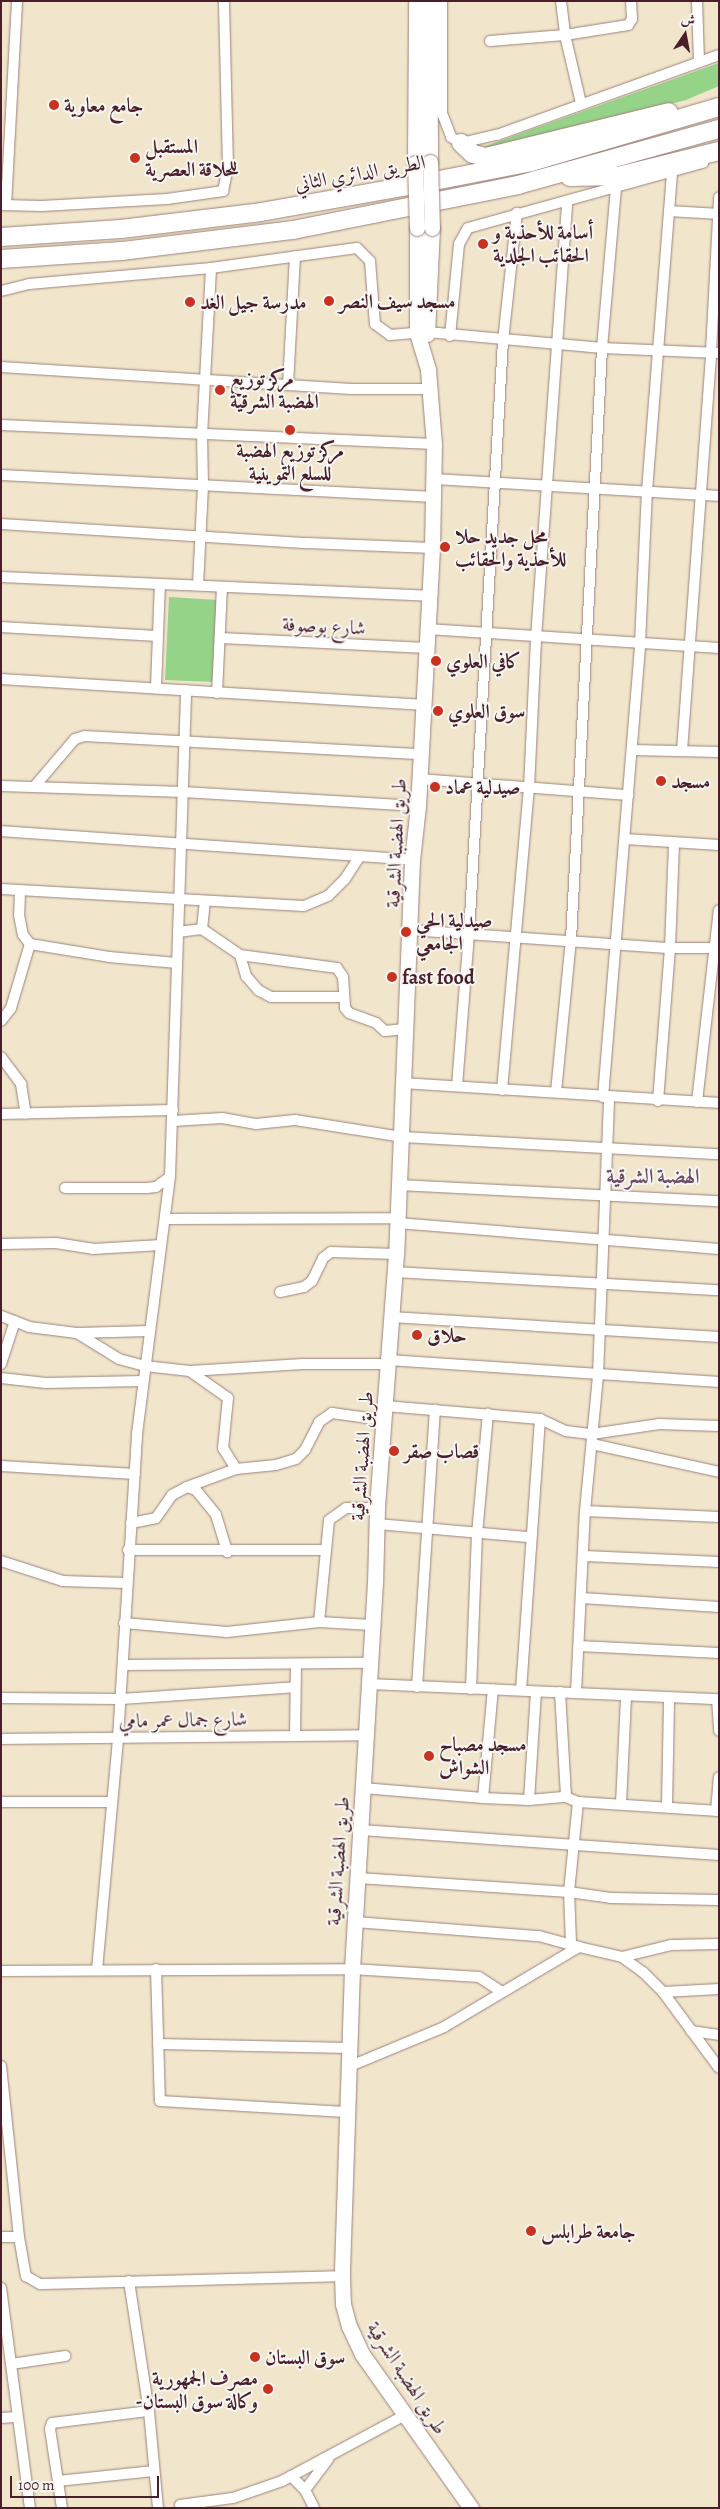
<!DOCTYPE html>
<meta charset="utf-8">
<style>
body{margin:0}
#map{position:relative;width:720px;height:2509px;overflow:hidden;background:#f1e5cc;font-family:Alegreya,Amiri,serif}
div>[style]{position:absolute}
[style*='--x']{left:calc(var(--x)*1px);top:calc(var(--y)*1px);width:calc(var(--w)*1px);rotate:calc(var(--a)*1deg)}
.green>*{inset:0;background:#95d389}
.roads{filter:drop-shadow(0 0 1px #9e827c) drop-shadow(0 0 1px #9e827c)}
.street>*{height:10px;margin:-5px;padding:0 5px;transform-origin:5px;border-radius:5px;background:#fff}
.primary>*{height:15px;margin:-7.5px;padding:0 7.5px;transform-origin:7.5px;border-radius:7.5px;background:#fff}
.highway>*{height:18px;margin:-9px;padding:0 9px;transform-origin:9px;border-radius:9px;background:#fff}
.bridges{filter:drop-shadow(0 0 1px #9e827c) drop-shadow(0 0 1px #9e827c)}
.primary-bridge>*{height:15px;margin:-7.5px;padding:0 7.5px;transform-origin:7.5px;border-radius:7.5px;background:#fff}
.dots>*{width:14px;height:14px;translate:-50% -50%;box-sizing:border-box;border:2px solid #f6f6f2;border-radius:50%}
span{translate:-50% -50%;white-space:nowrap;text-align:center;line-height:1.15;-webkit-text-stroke:4px #f6f6f2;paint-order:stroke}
.poi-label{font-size:20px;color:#4a1f2b;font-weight:700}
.left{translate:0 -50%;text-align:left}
.right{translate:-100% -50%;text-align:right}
.street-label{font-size:20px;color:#4a1f2b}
.neighbourhood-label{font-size:21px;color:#6e4c66;font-weight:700}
.frame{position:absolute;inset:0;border:2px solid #4a1f2b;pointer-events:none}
.north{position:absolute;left:660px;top:10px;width:50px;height:50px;-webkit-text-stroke:4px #f6f6f2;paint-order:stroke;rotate:12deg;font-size:14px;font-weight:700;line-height:20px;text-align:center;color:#4a1f2b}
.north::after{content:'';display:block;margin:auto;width:18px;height:22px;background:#4a1f2b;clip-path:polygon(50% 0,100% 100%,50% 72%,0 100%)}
.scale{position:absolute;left:10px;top:2476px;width:149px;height:22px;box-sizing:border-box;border:2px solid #4a1f2b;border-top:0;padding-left:6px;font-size:15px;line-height:18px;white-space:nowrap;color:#4a1f2b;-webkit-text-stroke:4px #f6f6f2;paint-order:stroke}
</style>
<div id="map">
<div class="green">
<i style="clip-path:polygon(719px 63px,719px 86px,686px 100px,487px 150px,480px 148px)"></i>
<i style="clip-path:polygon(169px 597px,218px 600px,214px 682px,165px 680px)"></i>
</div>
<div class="roads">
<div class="street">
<i style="--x:442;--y:1;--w:112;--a:90"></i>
<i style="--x:442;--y:113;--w:26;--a:69"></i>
<i style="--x:451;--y:137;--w:12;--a:31"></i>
<i style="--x:461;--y:143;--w:37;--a:-13"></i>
<i style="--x:497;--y:135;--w:236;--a:-19.8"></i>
<i style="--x:561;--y:1;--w:34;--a:83"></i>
<i style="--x:565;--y:35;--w:64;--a:-9"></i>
<i style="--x:628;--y:25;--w:7;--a:-56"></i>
<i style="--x:632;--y:19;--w:18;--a:-93"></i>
<i style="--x:697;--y:1;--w:61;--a:88.1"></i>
<i style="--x:490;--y:41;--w:75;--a:-4.6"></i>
<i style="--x:565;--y:35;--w:70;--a:76.8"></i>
<i style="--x:1;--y:205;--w:41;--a:1.4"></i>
<i style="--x:42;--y:206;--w:125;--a:-3.2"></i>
<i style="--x:167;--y:199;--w:57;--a:-8.1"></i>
<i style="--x:223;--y:191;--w:25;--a:-78"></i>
<i style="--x:228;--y:167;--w:166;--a:-91.4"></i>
<i style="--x:6;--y:205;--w:204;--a:-86.9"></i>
<i style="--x:669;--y:211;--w:50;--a:3.4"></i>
<i style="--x:1;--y:291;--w:29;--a:-14"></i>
<i style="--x:29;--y:284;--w:183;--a:-5"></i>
<i style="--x:211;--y:268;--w:147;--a:-7.8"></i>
<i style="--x:357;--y:248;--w:18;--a:45"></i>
<i style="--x:370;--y:261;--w:63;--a:85.5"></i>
<i style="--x:375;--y:324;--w:19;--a:36"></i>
<i style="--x:390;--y:335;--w:37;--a:-5"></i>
<i style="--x:427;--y:332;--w:176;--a:5.2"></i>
<i style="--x:602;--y:348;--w:117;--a:2.4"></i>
<i style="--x:450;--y:336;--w:92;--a:-84.4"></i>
<i style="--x:459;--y:244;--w:18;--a:-61"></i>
<i style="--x:468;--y:228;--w:244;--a:-15.5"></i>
<i style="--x:1;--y:367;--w:351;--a:3.6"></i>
<i style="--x:351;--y:389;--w:78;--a:0"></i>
<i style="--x:288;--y:385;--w:129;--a:-86.9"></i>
<i style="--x:1;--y:425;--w:433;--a:2.5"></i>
<i style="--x:1;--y:475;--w:434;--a:2.9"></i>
<i style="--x:435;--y:479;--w:285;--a:3.4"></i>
<i style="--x:1;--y:524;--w:307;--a:3.6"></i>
<i style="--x:307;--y:543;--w:125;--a:2.3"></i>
<i style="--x:1;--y:577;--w:428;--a:2.5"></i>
<i style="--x:198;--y:585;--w:100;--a:-87.1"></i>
<i style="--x:203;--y:485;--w:50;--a:-91.1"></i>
<i style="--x:202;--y:435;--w:167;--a:-86.9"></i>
<i style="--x:1;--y:627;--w:156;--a:3.3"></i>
<i style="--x:427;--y:629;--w:293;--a:3.7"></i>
<i style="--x:221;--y:638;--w:206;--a:2.8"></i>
<i style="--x:1;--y:679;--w:424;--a:3.5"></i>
<i style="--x:156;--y:687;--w:102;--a:-87.8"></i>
<i style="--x:217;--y:693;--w:105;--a:-87.3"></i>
<i style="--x:632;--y:750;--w:87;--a:1.3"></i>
<i style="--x:682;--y:751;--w:400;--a:-85.8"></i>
<i style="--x:711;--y:352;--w:155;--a:-87"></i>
<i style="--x:419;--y:779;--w:210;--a:4.4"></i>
<i style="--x:1;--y:786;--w:182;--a:1.9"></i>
<i style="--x:183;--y:792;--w:235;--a:3.4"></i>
<i style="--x:34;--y:787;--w:63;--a:-49.5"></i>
<i style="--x:75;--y:739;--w:10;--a:-17"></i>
<i style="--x:85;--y:736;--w:336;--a:3.1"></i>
<i style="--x:1;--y:831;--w:412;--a:4"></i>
<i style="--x:625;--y:839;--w:94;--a:3.7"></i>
<i style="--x:1;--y:889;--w:303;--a:3.2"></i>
<i style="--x:304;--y:906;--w:26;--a:-23"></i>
<i style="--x:328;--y:896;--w:24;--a:-45"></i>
<i style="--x:345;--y:879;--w:27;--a:-57"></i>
<i style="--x:20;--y:891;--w:24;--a:92"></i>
<i style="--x:19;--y:915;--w:20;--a:79"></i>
<i style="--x:23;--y:935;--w:11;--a:52"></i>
<i style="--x:30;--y:944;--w:80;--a:9.3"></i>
<i style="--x:109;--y:957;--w:68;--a:5"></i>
<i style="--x:202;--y:929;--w:27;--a:-84"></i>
<i style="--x:410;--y:930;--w:261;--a:4"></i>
<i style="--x:670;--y:948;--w:49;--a:0"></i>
<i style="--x:178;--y:932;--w:24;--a:-7"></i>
<i style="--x:202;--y:929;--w:46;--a:34.4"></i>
<i style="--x:240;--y:955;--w:98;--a:7.6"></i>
<i style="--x:337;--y:968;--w:11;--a:56"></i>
<i style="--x:343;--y:977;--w:31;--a:86"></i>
<i style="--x:345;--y:1008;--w:6;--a:51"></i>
<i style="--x:349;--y:1013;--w:29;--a:20"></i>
<i style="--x:376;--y:1023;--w:12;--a:42"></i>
<i style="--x:385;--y:1031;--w:20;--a:-6"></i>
<i style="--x:240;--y:955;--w:22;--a:74"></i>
<i style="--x:246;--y:976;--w:18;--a:49"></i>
<i style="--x:258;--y:990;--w:15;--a:28"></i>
<i style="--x:271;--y:997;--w:72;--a:0"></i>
<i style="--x:1;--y:1021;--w:16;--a:-52"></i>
<i style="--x:11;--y:1008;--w:67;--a:-73.5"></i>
<i style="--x:1;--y:1057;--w:34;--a:53"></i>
<i style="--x:21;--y:1084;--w:30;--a:81"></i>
<i style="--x:403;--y:1083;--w:317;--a:3.6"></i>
<i style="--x:457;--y:1086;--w:152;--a:-85.5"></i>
<i style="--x:469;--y:934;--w:594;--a:-86.72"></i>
<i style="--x:503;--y:341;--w:129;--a:-83.8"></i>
<i style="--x:502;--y:1090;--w:303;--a:-84.9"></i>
<i style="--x:529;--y:788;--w:150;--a:-87.3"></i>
<i style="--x:536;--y:638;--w:438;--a:-85.9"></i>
<i style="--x:556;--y:1092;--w:153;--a:-84.4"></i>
<i style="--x:571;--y:940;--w:593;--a:-87"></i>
<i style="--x:602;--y:348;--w:161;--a:-85"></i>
<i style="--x:603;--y:1097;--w:455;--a:-85.3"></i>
<i style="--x:640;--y:644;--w:153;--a:-87.4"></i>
<i style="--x:647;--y:491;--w:319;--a:-85.5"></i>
<i style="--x:658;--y:1101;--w:153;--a:-85.5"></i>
<i style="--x:670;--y:948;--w:106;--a:-87.8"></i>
<i style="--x:697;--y:1102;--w:193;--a:-83.5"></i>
<i style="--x:1;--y:1114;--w:172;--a:-1.3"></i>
<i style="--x:173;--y:1121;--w:49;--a:-3.5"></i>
<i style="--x:222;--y:1118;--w:35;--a:10"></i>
<i style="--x:256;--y:1124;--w:39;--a:-6"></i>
<i style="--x:295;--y:1120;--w:108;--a:9"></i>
<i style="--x:402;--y:1137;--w:317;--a:3.1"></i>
<i style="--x:399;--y:1185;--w:320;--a:2.9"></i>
<i style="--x:65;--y:1188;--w:81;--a:0"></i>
<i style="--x:146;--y:1188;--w:10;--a:-6"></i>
<i style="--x:156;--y:1187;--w:17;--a:-36"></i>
<i style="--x:165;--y:1219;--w:232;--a:-0.2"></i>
<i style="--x:397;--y:1223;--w:323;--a:4.6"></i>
<i style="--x:1;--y:1244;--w:55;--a:-1"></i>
<i style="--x:56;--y:1243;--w:37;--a:9"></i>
<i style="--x:93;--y:1249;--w:68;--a:-3.4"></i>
<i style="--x:394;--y:1272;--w:325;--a:3.2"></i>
<i style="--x:280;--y:1292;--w:25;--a:-12"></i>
<i style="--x:304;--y:1287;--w:10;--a:-37"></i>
<i style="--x:312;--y:1281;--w:25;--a:-64"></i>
<i style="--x:323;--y:1258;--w:10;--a:-37"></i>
<i style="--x:331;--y:1252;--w:65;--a:1.8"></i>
<i style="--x:1;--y:1316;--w:30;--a:21"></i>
<i style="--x:29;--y:1327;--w:48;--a:7.1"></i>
<i style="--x:77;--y:1333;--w:72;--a:-1.6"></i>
<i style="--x:391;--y:1317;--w:329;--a:3.5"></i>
<i style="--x:77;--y:1333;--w:49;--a:31.8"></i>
<i style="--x:119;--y:1359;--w:27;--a:15"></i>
<i style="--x:145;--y:1366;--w:45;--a:6.3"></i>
<i style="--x:190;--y:1371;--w:113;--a:-3.5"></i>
<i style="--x:303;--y:1364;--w:85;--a:0"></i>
<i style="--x:388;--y:1360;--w:332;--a:3.8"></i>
<i style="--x:1;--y:1364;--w:45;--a:-72"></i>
<i style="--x:191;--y:1372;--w:45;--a:35.1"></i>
<i style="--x:228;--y:1398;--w:50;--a:95.7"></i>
<i style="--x:223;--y:1448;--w:25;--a:58"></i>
<i style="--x:1;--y:1378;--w:45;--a:6.3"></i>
<i style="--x:46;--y:1383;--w:97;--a:-1.2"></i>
<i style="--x:385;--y:1406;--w:156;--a:4.8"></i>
<i style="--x:540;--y:1419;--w:272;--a:94"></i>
<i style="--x:540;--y:1419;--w:29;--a:25"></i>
<i style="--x:566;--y:1431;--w:26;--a:7"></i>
<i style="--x:592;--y:1434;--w:68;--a:-8.5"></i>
<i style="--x:659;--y:1424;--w:60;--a:1.9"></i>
<i style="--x:592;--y:1444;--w:130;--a:12.4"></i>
<i style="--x:1;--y:1466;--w:134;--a:3.4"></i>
<i style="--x:187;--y:1487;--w:52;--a:-20.2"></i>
<i style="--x:236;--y:1469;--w:40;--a:-5.7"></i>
<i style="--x:276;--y:1465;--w:21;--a:-17"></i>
<i style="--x:296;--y:1459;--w:13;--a:-45"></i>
<i style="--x:305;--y:1450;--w:31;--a:-63"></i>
<i style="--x:319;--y:1422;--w:16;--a:-35"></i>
<i style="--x:332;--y:1413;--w:51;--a:7.8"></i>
<i style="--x:585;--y:1511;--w:134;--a:2.6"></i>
<i style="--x:131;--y:1523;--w:25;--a:-11"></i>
<i style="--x:156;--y:1518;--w:28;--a:-55"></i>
<i style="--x:172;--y:1495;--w:17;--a:-28"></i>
<i style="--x:187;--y:1487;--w:9;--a:18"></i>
<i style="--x:196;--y:1490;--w:32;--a:51"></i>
<i style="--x:216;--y:1515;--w:39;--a:73"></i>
<i style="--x:377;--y:1524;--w:154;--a:4.9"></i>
<i style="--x:128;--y:1550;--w:196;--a:0"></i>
<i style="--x:585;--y:1556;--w:134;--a:2.6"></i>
<i style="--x:1;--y:1561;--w:65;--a:17.9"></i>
<i style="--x:63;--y:1581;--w:63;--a:1.8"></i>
<i style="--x:582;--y:1598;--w:137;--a:3.8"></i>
<i style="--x:319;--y:1622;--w:102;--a:-84.4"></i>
<i style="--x:329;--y:1520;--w:21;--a:-35"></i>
<i style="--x:346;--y:1508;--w:31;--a:0"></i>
<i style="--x:124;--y:1623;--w:103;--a:5"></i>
<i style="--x:227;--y:1632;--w:93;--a:-6.2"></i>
<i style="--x:319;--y:1622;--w:53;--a:3.2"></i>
<i style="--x:579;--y:1646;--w:140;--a:2.9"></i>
<i style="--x:123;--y:1665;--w:247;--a:-0.5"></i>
<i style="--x:369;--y:1684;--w:350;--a:2.5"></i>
<i style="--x:417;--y:1687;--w:278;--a:-86.3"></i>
<i style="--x:471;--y:1689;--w:155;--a:-87.8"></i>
<i style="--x:477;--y:1534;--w:121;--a:-84.8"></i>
<i style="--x:560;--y:1692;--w:105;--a:86.7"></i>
<i style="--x:576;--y:1693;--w:182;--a:-87.2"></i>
<i style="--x:585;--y:1511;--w:137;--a:-84.5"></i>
<i style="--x:598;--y:1375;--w:277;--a:-87.7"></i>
<i style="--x:1;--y:1698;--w:120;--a:0.5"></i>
<i style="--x:121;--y:1699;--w:174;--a:-3.9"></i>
<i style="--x:717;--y:1699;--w:32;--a:86"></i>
<i style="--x:295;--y:1736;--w:70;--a:-89.2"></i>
<i style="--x:1;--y:1739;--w:365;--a:-0.6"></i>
<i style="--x:363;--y:1788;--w:120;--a:4.8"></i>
<i style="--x:483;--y:1798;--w:46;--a:2.5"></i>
<i style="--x:529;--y:1800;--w:37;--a:-5"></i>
<i style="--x:566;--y:1797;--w:13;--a:23"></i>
<i style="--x:578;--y:1802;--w:141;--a:3.7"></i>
<i style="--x:483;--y:1798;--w:109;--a:-84.8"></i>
<i style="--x:529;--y:1800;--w:108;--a:-86.3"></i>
<i style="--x:1;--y:1802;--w:110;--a:0"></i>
<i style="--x:621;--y:1804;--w:108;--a:-87.3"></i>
<i style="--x:667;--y:1806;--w:108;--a:-88.9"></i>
<i style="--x:716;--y:1811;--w:34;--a:-85"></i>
<i style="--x:361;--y:1830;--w:359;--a:4"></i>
<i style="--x:358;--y:1878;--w:211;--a:3.8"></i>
<i style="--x:569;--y:1892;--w:42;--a:8.1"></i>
<i style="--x:611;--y:1898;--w:108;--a:1.1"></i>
<i style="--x:355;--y:1922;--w:185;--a:4.4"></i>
<i style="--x:539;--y:1936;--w:41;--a:15.4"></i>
<i style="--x:571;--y:1943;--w:51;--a:-92.2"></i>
<i style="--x:569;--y:1892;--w:90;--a:-84.3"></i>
<i style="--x:622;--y:1957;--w:50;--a:-13.8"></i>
<i style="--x:671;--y:1945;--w:48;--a:-1.2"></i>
<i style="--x:156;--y:1969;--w:132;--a:88.3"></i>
<i style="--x:160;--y:2101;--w:185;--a:3.4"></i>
<i style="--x:97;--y:1970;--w:233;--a:-84.8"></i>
<i style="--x:118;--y:1738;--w:305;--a:-86.4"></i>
<i style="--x:137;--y:1434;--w:259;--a:-82.7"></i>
<i style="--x:170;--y:1177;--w:487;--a:-88.1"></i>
<i style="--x:1;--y:1971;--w:351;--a:-0.3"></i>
<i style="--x:352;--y:1969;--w:127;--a:3.6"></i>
<i style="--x:479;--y:1977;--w:27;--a:33"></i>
<i style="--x:663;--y:1992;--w:56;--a:-3.1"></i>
<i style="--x:691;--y:2031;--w:28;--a:8"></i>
<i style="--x:158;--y:2044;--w:191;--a:1.2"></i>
<i style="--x:1;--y:2066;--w:172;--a:84"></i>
<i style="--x:19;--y:2237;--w:18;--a:180"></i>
<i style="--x:348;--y:2067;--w:104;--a:-22.6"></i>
<i style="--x:444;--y:2027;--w:157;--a:-30.7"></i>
<i style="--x:579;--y:1947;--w:44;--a:13.1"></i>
<i style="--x:622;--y:1957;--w:26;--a:36"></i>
<i style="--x:643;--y:1972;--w:28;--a:45"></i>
<i style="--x:663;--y:1992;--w:94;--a:53.6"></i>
<i style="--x:19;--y:2237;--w:40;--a:80"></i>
<i style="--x:26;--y:2276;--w:16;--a:30"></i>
<i style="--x:40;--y:2284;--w:302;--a:-1.5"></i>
<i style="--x:129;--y:2281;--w:132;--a:81.3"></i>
<i style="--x:149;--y:2411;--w:97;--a:84.7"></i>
<i style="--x:1;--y:2288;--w:222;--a:82.5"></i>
<i style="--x:11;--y:2364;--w:55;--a:-8.4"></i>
<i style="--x:1;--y:2418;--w:16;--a:-4"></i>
<i style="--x:291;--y:2476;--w:20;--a:45"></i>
<i style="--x:305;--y:2490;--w:20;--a:63"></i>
<i style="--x:58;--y:2481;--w:96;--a:-6"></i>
<i style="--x:305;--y:2490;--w:39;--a:-53"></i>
<i style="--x:180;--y:2505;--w:53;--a:-7.5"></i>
<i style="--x:233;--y:2498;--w:52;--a:-19.1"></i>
<i style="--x:282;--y:2481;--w:140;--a:-28.2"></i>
<i style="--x:62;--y:2508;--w:80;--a:-98.6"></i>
<i style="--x:50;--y:2429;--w:6;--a:-72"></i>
<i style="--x:52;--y:2423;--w:98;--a:-7.1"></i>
</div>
<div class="primary">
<i style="--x:429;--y:1;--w:161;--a:89.6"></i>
<i style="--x:415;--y:163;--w:162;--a:-89.6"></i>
<i style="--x:417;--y:228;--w:105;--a:90"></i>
<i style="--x:417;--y:333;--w:39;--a:73"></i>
<i style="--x:428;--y:370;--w:74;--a:85.4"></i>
<i style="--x:434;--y:444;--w:104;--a:91.1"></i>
<i style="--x:432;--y:548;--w:258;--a:93.1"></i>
<i style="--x:418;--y:806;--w:54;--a:96.3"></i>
<i style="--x:412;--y:860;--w:394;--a:92.3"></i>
<i style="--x:396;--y:1254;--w:255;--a:94.3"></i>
<i style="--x:377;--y:1508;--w:74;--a:91.5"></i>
<i style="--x:375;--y:1582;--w:388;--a:93.4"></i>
<i style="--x:352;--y:1969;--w:307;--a:91.9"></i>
<i style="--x:342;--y:2276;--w:28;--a:88"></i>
<i style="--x:343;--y:2304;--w:23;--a:75"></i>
<i style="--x:349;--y:2326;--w:31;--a:65"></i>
<i style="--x:362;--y:2354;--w:189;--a:54.7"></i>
<i style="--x:427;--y:334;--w:106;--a:-87.3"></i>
</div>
<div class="highway">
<i style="--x:461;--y:143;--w:16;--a:43"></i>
<i style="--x:473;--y:154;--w:13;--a:13"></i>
<i style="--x:486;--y:157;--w:188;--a:-13.8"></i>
<i style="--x:570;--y:177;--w:48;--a:-1.2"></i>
<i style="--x:618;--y:176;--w:104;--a:-13.9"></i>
<i style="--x:1;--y:237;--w:120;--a:-3.8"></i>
<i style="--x:121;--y:229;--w:141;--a:-6.9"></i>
<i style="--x:261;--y:212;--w:160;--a:-10"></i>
<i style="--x:419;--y:184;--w:114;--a:-11.1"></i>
<i style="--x:531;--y:162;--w:196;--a:-16.3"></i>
<i style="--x:1;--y:259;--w:121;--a:-3.8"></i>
<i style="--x:122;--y:251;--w:172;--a:-7"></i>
<i style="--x:293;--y:230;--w:229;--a:-11.3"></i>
<i style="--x:518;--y:185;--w:209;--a:-15.6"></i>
</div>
</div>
<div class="bridges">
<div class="primary-bridge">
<i style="--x:430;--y:162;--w:66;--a:88.3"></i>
<i style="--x:415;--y:163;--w:65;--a:88.2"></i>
</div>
</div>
<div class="dots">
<i style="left:54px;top:105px;background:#c8321e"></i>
<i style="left:135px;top:158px;background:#c8321e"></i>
<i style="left:483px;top:244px;background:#c8321e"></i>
<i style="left:329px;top:301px;background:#c8321e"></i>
<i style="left:190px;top:302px;background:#c8321e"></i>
<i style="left:220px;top:390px;background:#c8321e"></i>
<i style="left:290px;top:430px;background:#c8321e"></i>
<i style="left:445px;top:547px;background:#c8321e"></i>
<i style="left:436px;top:661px;background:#c8321e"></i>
<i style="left:438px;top:711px;background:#c8321e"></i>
<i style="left:661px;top:781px;background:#c8321e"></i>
<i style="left:435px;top:787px;background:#c8321e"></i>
<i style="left:406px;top:932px;background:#c8321e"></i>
<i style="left:392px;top:977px;background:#c8321e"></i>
<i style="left:417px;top:1335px;background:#c8321e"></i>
<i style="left:394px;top:1451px;background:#c8321e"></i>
<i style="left:429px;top:1756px;background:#c8321e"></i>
<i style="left:531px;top:2231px;background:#c8321e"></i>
<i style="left:255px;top:2357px;background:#c8321e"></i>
<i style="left:268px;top:2389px;background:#c8321e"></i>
</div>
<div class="poi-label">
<span class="left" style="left:64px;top:105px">جامع معاوية</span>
<span class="left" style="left:145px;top:158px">المستقبل<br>للحلاقة العصرية</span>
<span class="left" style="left:493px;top:244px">أسامة للأحذية و<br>الحقائب الجلدية</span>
<span class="left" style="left:339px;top:301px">مسجد سيف النصر</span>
<span class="left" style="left:200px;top:302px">مدرسة جيل الغد</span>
<span class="left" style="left:230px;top:390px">مركز توزيع<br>الهضبة الشرقية</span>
<span style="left:290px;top:462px">مركز توزيع الهضبة<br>للسلع التموينية</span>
<span class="left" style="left:455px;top:548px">محل جديد حلا<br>للأحذية والحقائب</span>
<span class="left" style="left:446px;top:661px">كافي العلوي</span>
<span class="left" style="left:448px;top:711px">سوق العلوي</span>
<span class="left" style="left:671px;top:781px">مسجد</span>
<span class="left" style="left:445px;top:787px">صيدلية عماد</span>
<span class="left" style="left:416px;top:932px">صيدلية الحي<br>الجامعي</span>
<span class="left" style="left:402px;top:977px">fast food</span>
<span class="left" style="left:427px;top:1335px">حلاق</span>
<span class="left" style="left:404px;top:1451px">قصاب صقر</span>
<span class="left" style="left:439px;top:1756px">مسجد مصباح<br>الشواش</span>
<span class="left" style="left:541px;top:2231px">جامعة طرابلس</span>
<span class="left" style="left:265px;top:2357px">سوق البستان</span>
<span class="right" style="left:258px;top:2390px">مصرف الجمهورية<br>-وكالة سوق البستان</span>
</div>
<div class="street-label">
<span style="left:360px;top:173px;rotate:-10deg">الطريق الدائري الثاني</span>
<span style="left:324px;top:626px;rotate:3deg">شارع بوصوفة</span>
<span style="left:396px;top:843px;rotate:-87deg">طريق الهضبة الشرقية</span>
<span style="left:362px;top:1456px;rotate:-86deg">طريق الهضبة الشرقية</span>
<span style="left:183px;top:1720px;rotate:-1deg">شارع جمال عمر مامي</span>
<span style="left:338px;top:1861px;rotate:-86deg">طريق الهضبة الشرقية</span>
<span style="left:407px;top:2378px;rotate:57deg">طريق الهضبة الشرقية</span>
</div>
<div class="neighbourhood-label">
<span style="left:653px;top:1176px">الهضبة الشرقية</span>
</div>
<div class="frame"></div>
<div class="north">ش</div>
<div class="scale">100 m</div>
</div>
